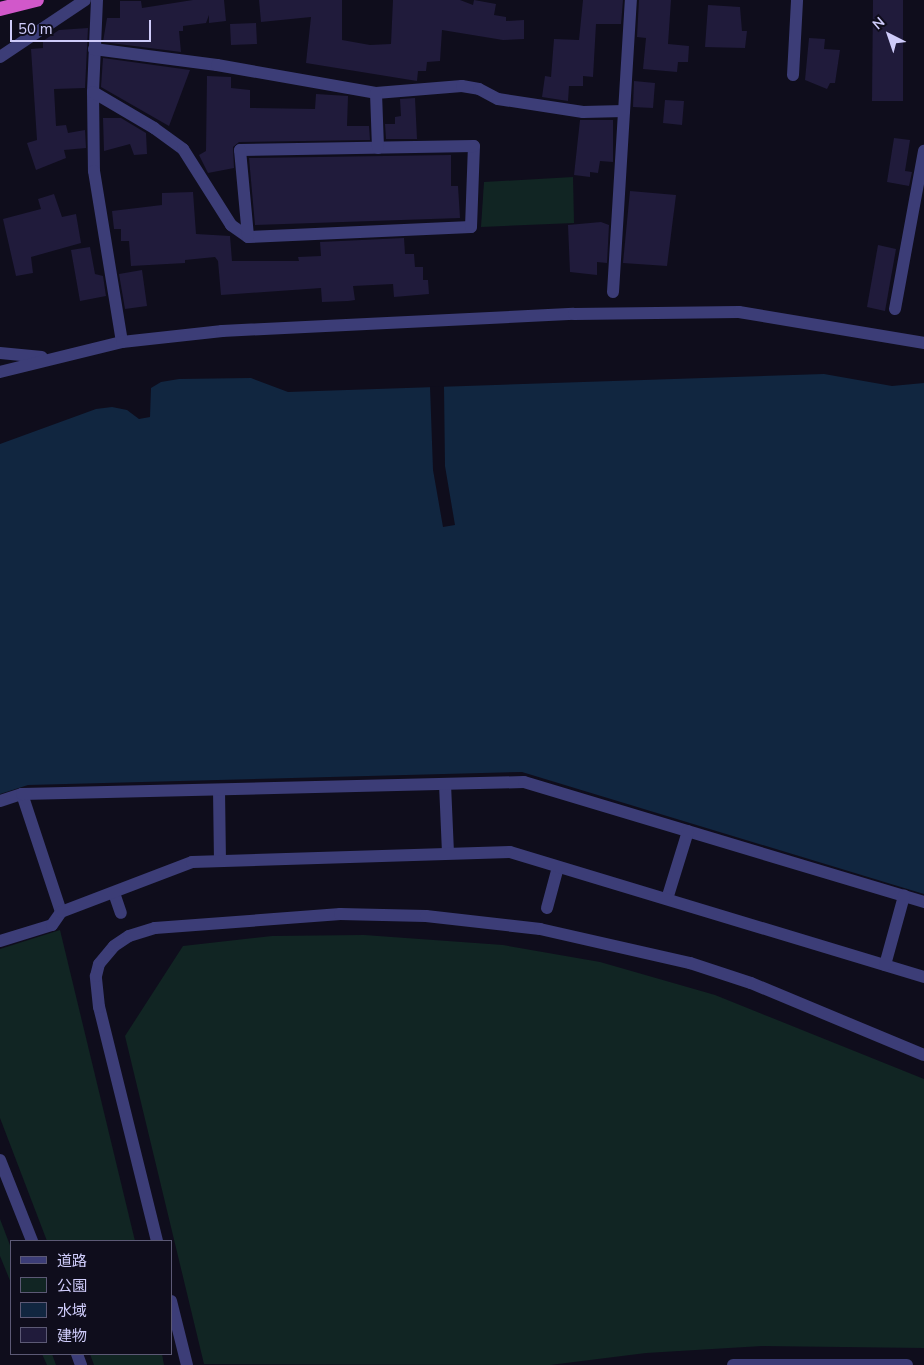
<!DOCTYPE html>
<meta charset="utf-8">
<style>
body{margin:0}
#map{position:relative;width:924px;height:1365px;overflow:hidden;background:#0f0d1c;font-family:"Nunito Sans","Noto Sans JP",sans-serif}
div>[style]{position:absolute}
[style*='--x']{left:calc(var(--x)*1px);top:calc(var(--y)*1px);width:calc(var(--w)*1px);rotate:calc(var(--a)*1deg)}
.green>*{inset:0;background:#112523}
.water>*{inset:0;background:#112640}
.pier>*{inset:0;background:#0f0d1c}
.building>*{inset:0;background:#201b3b}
.pedestrian>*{height:12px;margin:-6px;padding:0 6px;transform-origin:6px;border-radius:6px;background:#3c3d77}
.minor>*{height:12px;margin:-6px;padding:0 6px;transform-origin:6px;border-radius:6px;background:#3c3d77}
.tertiary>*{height:12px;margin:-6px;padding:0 6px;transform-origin:6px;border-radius:6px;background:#3c3d77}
.trunk>*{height:14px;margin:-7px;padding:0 7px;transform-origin:7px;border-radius:7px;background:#d158ca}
span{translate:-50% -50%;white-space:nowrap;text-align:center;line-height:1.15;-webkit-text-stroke:4.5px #0f0d1c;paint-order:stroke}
.legend{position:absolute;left:10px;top:1240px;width:162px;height:115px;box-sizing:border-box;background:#0f0d1c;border:1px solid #5c5975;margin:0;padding:6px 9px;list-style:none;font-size:15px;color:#cfccfa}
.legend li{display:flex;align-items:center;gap:10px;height:25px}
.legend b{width:25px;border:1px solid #5c5975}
.north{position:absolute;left:864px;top:10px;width:50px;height:50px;-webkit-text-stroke:4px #0f0d1c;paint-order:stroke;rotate:319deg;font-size:14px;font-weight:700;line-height:20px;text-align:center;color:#cfccfa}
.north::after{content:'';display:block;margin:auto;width:18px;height:22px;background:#cfccfa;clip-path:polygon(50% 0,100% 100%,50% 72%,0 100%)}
.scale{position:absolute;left:10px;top:20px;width:141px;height:22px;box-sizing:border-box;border:2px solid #cfccfa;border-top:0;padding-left:6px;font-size:15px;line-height:18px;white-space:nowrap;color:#cfccfa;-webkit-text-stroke:4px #0f0d1c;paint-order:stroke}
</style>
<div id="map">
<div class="green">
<i style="clip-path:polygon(573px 177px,574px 223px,481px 227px,484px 182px)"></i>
<i style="clip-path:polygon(60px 930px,135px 1241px,47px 1241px,0 1118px,0 949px)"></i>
<i style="clip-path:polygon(364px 935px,503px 945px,600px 962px,715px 995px,924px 1079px,924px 1348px,762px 1346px,646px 1353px,550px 1365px,204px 1364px,125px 1036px,183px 946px,272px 936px)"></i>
<i style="clip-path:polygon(0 1219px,11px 1248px,11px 1283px,0 1256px)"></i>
<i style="clip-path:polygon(42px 1354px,52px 1354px,56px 1365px,47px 1365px)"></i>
<i style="clip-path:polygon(90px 1354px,162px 1354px,164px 1365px,94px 1365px)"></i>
</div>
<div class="water">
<i style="clip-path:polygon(824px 374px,892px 386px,924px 383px,924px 894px,522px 772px,28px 785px,0 794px,0 444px,96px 409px,112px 407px,127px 410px,139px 419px,150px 417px,151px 388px,161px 382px,179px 379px,251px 378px,288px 392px)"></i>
</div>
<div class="pier">
<i style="clip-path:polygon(444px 386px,445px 466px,455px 525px,443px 527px,433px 470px,430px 387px)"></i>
</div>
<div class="building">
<i style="clip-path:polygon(193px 0,224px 0,226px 21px,209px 23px,209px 15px,206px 23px,183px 26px,183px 31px,179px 31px,181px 52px,103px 42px,107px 18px,120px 18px,120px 1px,141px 1px,142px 8px)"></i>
<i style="clip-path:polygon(259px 0,342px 0,342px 40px,370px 45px,391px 44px,393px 0,460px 0,473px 5px,474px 0,496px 4px,494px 15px,506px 17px,506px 21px,524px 20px,524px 39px,503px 40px,442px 30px,440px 61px,427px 62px,426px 71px,418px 71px,417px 81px,306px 63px,311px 17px,261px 22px)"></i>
<i style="clip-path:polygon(583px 0,623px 0,621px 24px,596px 24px,593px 77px,583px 76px,583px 86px,569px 86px,568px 101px,542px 97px,545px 76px,551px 77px,554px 39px,579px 40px)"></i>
<i style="clip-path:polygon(639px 0,671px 0,668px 44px,689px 46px,688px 62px,678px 62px,677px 72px,643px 69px,646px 38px,637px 37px)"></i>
<i style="clip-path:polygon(873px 0,903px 0,903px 101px,872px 101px)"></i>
<i style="clip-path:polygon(708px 5px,740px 7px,742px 31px,747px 31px,745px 48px,705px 47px)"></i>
<i style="clip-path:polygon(256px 23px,257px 44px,231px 45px,230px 24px)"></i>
<i style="clip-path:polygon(88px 28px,85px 88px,54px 89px,56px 126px,66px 125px,68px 133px,85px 130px,86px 148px,64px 150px,66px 158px,36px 170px,27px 143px,37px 140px,31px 49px,43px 48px,43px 41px,59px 30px)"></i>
<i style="clip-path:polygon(809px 38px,825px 39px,824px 49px,840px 50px,835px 83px,830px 83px,827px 89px,805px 80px)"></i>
<i style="clip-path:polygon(103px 58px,190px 70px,169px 126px,101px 87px)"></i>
<i style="clip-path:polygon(207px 76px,231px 77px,231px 88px,250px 90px,250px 108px,315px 109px,316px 94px,348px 96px,347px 126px,369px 126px,370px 140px,239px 142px,233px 147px,234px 168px,208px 173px,199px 155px,206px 151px)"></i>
<i style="clip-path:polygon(634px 81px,655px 83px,653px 108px,633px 107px)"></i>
<i style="clip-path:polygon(415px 98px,417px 139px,386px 139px,385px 124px,395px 124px,395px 117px,401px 116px,400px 99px)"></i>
<i style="clip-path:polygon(665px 100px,684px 101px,682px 125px,663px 123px)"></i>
<i style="clip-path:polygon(103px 118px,121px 118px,146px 133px,147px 154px,134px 155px,130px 144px,104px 151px)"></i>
<i style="clip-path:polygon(580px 120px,613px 120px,613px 162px,600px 161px,598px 173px,590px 172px,590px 177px,574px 175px)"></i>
<i style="clip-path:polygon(894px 138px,910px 140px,905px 171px,912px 172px,909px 186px,887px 182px)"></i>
<i style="clip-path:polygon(451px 155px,451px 186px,458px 186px,460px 218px,255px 225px,249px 158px)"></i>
<i style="clip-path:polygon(630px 191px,676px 195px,667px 266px,623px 263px)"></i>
<i style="clip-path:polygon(193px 192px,196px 234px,230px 236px,232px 261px,299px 261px,298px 257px,321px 256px,320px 242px,404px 238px,405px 254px,414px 254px,415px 267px,423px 267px,423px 280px,428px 280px,429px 294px,394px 297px,393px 284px,353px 286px,355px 300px,348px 301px,322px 302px,321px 288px,221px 295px,218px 261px,215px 257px,185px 260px,185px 263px,131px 266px,129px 241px,121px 241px,121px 229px,114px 229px,112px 211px,162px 205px,162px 193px)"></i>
<i style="clip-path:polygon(54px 194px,62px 217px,76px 214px,81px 243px,31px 257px,33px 273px,16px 276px,3px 219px,41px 209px,38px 199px)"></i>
<i style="clip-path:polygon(601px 222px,609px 225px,607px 263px,597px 262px,597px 275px,570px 272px,568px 225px)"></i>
<i style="clip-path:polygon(878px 245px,896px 249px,885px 311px,867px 307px)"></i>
<i style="clip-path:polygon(90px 247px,95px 274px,103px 276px,106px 296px,80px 301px,71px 250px)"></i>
<i style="clip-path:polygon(142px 270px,147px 306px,125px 309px,119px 274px)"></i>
</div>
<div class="pedestrian">
<i style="--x:445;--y:784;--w:69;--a:87.5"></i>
<i style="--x:219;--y:790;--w:71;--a:89.2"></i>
<i style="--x:22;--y:794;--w:124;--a:71.7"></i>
<i style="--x:0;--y:801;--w:23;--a:-18"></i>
<i style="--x:22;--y:794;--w:502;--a:-1.37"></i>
<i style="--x:524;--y:782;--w:418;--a:16.7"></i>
<i style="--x:114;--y:893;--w:21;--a:71"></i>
<i style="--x:667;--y:899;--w:71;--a:-72.8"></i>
<i style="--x:547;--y:908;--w:42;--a:-75"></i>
<i style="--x:0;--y:941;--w:54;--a:-17.1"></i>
<i style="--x:52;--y:925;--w:16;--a:-55"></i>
<i style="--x:61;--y:912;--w:140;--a:-20.9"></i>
<i style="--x:192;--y:862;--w:318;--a:-1.8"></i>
<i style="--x:510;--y:852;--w:432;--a:16.8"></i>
<i style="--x:885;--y:965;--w:72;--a:-74.6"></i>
</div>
<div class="minor">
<i style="--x:97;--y:0;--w:92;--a:92.5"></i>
<i style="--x:93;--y:92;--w:79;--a:89.3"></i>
<i style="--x:94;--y:171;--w:173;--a:80.7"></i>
<i style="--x:94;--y:49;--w:124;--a:7.4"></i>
<i style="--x:217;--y:65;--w:161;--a:10"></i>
<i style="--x:376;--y:93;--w:86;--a:-4.7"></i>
<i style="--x:462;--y:86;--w:17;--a:10"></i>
<i style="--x:479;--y:89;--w:21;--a:28"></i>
<i style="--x:498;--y:99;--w:86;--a:8.7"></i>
<i style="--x:583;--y:112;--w:41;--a:-1.4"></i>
<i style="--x:0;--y:57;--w:102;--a:-33.8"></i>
<i style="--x:793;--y:75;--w:75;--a:-86.9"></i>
<i style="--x:93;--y:92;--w:71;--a:30.5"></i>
<i style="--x:154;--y:128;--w:36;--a:36"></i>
<i style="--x:183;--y:149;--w:90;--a:57.7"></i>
<i style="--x:231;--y:225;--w:21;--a:35"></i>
<i style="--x:248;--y:237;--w:223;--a:-2.6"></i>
<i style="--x:471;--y:227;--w:81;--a:-87.9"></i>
<i style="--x:474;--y:146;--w:234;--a:179"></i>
<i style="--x:240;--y:150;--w:87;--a:84.7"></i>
<i style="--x:376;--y:93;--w:55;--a:87.9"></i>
<i style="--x:613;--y:292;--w:293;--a:-86.5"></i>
<i style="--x:895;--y:309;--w:161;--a:-79.6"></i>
<i style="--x:0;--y:353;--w:42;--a:5.4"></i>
<i style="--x:0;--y:372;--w:126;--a:-13.8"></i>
<i style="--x:122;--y:342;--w:101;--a:-6.3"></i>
<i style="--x:222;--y:331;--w:352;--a:-2.8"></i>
<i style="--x:574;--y:314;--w:165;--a:-0.7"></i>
<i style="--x:739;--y:312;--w:188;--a:9.5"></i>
</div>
<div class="tertiary">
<i style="--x:0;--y:1160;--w:87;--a:68.4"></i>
<i style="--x:157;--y:1241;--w:241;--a:-103.9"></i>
<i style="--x:99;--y:1007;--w:31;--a:-96"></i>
<i style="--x:96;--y:976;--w:12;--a:-76"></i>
<i style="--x:99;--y:964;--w:23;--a:-50"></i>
<i style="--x:114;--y:946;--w:18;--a:-34"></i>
<i style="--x:129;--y:936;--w:27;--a:-17"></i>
<i style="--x:155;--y:928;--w:186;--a:-4.3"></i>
<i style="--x:340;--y:914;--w:86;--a:1.3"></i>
<i style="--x:426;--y:916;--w:115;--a:6.5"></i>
<i style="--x:540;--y:929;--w:154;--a:12.8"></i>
<i style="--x:690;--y:963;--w:64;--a:18.2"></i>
<i style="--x:751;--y:983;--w:187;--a:22.6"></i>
<i style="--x:171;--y:1301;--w:66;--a:76"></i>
<i style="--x:77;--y:1354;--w:12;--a:70"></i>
<i style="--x:733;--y:1365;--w:174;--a:0"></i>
</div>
<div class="trunk">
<i style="--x:0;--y:9;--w:38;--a:-14"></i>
</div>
<ul class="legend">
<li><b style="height:6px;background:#3c3d77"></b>道路</li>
<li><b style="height:14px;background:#112523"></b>公園</li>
<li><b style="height:14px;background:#112640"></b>水域</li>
<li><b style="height:14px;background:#201b3b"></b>建物</li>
</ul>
<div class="north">N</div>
<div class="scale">50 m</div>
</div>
